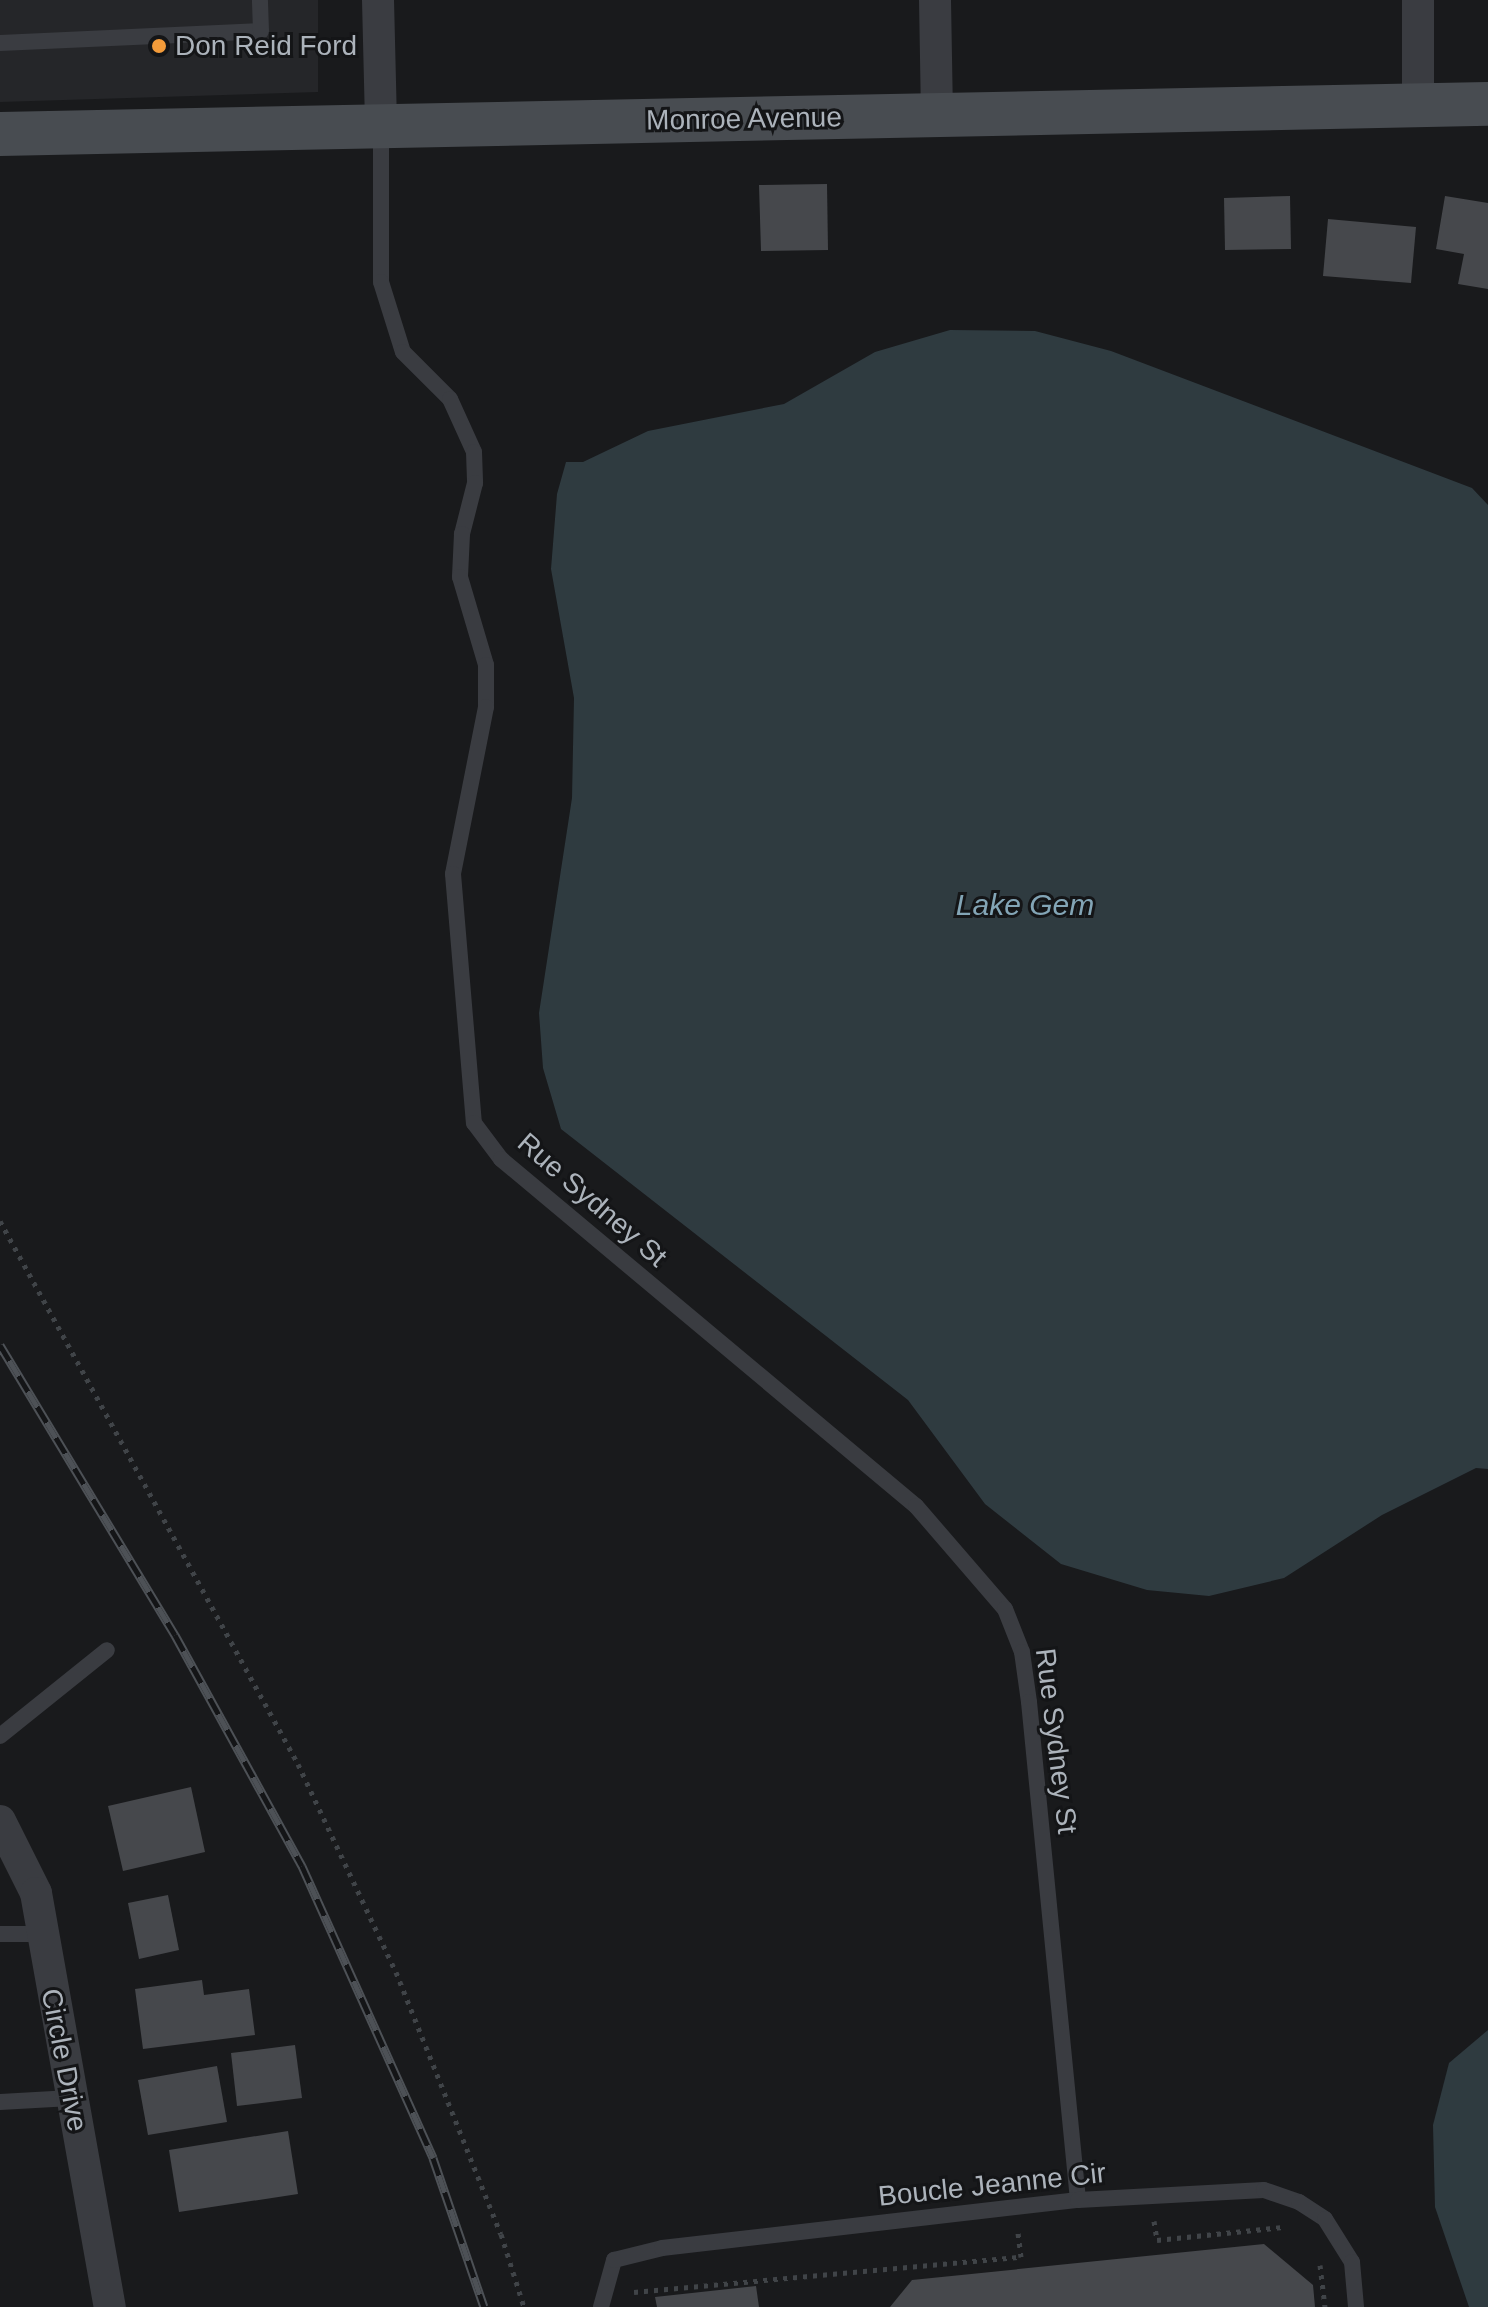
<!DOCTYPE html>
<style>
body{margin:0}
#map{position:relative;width:1488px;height:2307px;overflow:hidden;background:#191a1c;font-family:Helvetica,sans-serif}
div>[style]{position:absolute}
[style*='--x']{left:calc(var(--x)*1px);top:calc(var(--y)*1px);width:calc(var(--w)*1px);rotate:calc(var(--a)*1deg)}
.built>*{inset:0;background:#252629}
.water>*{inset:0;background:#2f3b40}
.building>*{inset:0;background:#46484c}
.path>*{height:5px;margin-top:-2.5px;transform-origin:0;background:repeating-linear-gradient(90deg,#404448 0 4px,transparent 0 10px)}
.lane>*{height:16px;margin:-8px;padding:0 8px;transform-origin:8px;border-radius:8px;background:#3a3c41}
.street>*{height:32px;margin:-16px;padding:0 16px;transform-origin:16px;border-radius:16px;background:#3a3c41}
.secondary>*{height:44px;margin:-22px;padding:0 22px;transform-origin:22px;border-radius:22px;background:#484c51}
.rail>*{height:9px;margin-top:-4.5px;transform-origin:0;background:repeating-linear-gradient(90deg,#141517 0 18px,#4d5156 0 36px);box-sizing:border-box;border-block:2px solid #4d5156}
.dots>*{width:22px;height:22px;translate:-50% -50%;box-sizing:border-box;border:4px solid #141517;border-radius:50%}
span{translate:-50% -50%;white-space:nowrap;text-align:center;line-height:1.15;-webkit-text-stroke:6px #141517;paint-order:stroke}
.poi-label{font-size:28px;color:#acb3bb}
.left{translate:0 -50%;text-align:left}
.street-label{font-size:28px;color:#acb3bb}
.water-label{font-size:30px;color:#83a5b6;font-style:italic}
</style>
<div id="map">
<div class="built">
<i style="clip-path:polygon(0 0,318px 0,318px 92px,0 102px)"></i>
</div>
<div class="water">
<i style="clip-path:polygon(950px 330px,1035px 331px,1111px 351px,1472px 488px,1488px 505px,1488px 1469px,1476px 1468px,1382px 1515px,1284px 1578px,1209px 1596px,1147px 1590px,1061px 1564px,985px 1504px,908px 1400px,561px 1129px,543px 1068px,539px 1013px,572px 798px,574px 698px,551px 569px,557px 494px,566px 462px,583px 462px,648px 431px,784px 404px,875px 352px)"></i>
<i style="clip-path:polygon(1488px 2030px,1488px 2307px,1469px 2307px,1435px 2207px,1433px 2125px,1449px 2063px)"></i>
</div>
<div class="building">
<i style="clip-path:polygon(827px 184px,828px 250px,761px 251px,759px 185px)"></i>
<i style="clip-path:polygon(1290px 196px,1291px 249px,1225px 250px,1224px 198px)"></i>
<i style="clip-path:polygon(1445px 196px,1488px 203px,1488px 289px,1458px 284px,1464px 254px,1436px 249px)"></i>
<i style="clip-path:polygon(1328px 219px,1416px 227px,1411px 283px,1323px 276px)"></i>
<i style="clip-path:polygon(191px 1787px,205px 1852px,123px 1871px,108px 1806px)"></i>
<i style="clip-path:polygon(168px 1895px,179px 1950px,139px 1959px,128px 1903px)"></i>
<i style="clip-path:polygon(202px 1980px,204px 1995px,249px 1989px,255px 2035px,143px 2049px,135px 1989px)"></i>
<i style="clip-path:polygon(295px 2045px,302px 2098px,237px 2106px,231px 2053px)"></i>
<i style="clip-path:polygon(217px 2066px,227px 2122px,148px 2135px,138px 2080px)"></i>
<i style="clip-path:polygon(288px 2131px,298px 2194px,179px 2212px,169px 2150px)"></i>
<i style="clip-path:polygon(1264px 2244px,1313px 2285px,1315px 2307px,890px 2307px,912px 2280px)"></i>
<i style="clip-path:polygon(756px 2286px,759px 2307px,657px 2307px,655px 2297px)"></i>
</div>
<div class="path">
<i style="--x:0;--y:1221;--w:619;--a:61.24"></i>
<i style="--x:298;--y:1764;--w:230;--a:64.8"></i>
<i style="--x:396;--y:1972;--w:282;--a:68.2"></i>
<i style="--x:501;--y:2234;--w:77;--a:72.5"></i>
<i style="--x:1154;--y:2221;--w:19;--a:81"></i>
<i style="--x:1157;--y:2240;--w:127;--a:-5.9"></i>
<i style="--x:1320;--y:2265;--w:42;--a:83.2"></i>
<i style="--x:634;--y:2292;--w:389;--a:-5.2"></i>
<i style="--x:1021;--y:2257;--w:24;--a:-97"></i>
</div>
<div class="lane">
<i style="--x:0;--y:43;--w:261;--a:-2.6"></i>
<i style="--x:261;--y:31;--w:31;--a:-92"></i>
<i style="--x:381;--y:126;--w:156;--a:90"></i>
<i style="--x:381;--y:282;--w:73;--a:72.6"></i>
<i style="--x:403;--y:352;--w:66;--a:45"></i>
<i style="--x:450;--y:399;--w:58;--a:65.6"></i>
<i style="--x:474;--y:452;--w:31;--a:88"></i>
<i style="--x:475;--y:483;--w:53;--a:104.3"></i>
<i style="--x:462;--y:534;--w:43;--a:92.7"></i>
<i style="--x:460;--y:577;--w:92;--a:73.5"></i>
<i style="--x:486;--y:665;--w:42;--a:90"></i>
<i style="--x:486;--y:707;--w:170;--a:101.2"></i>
<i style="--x:453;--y:874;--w:250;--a:85.2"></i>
<i style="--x:474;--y:1123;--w:45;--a:53.1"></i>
<i style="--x:501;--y:1159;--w:541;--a:39.9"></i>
<i style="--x:916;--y:1506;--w:136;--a:49.2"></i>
<i style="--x:1005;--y:1609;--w:46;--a:68.4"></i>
<i style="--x:1022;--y:1652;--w:50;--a:82"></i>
<i style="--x:1029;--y:1702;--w:500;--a:84.38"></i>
<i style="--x:0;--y:1736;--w:137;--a:-38.8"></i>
<i style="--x:0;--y:1934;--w:40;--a:0"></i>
<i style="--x:0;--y:2102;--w:71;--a:-3.2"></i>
<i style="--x:601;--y:2307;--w:49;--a:-74.5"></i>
<i style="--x:614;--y:2260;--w:49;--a:-14"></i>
<i style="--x:662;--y:2248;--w:419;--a:-6.6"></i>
<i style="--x:1078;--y:2200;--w:186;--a:-3.1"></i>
<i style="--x:1264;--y:2190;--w:37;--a:19"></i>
<i style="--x:1299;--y:2202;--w:31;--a:33"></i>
<i style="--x:1325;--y:2219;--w:51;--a:57.9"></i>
<i style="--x:1352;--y:2262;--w:45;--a:84.9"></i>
</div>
<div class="street">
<i style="--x:378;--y:0;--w:123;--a:88.6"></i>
<i style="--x:935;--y:0;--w:118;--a:89"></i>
<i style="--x:1418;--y:0;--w:105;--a:90"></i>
<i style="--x:0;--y:1821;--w:80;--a:63.4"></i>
<i style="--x:36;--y:1893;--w:421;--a:79.9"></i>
</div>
<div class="secondary">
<i style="--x:0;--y:134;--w:1488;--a:-1.16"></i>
</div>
<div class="rail">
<i style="--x:0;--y:1345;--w:339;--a:58.9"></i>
<i style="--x:175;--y:1635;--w:264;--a:61.2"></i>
<i style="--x:302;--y:1866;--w:320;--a:65.8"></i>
<i style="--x:433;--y:2158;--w:157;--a:71.1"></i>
</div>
<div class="dots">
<i style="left:159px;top:46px;background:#f39b3a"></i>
</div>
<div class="poi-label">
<span class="left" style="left:175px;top:46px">Don Reid Ford</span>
</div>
<div class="street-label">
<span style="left:744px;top:119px;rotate:-1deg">Monroe Avenue</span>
<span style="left:592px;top:1200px;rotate:41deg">Rue Sydney St</span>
<span style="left:1056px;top:1741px;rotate:83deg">Rue Sydney St</span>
<span style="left:64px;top:2060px;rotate:79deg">Circle Drive</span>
<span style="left:992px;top:2185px;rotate:-6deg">Boucle Jeanne Cir</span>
</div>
<div class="water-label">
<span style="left:1025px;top:905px">Lake Gem</span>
</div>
</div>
